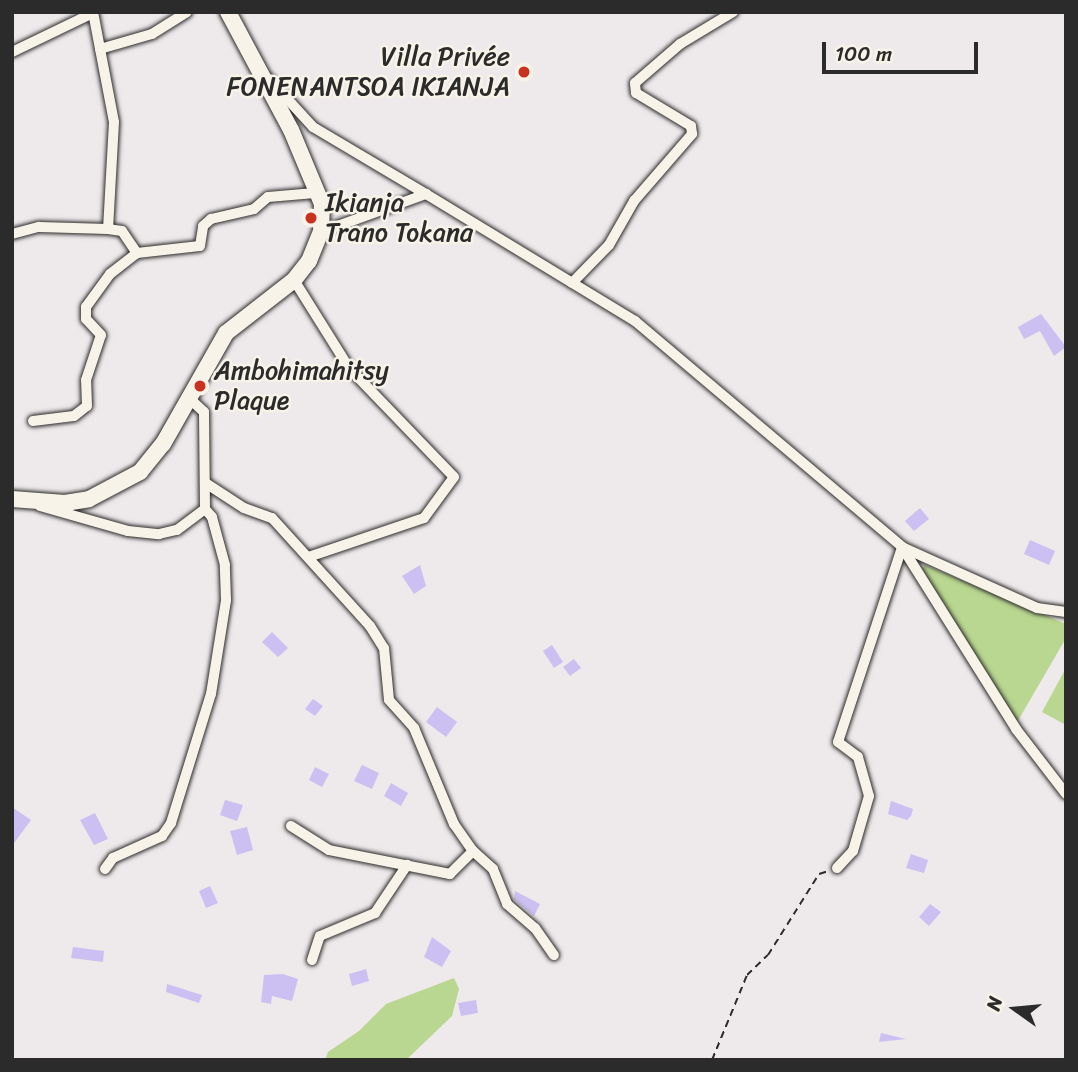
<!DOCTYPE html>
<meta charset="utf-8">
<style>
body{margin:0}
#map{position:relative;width:1078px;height:1072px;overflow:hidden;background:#eee9ea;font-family:Sriracha,sans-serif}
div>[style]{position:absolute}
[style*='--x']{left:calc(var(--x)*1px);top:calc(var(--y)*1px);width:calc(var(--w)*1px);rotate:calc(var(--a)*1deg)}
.green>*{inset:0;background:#b9d790}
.building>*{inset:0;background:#ccc0f2}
.path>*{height:2px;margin-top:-1px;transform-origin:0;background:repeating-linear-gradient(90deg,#2b2b2b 0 7px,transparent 0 12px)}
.roads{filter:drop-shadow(0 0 2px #2b2b2b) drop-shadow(0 0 2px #2b2b2b)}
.street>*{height:10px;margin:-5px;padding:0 5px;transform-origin:5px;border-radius:5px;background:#f7f3e8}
.primary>*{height:16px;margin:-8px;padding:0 8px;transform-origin:8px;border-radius:8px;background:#f7f3e8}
.dots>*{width:19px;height:19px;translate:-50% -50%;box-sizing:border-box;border:4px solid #f7f3e8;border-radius:50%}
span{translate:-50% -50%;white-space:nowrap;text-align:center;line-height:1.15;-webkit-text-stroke:5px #f7f3e8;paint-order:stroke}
.poi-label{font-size:26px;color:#2b2b2b}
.right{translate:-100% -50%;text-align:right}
.left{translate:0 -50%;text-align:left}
.frame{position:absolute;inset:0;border:14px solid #2b2b2b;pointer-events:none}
.north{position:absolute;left:980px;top:974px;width:70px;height:70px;-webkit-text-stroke:5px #f7f3e8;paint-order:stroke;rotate:285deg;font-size:19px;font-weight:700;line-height:28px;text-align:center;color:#2b2b2b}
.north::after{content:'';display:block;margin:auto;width:24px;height:32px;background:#2b2b2b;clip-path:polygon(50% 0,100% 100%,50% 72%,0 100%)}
.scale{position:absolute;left:822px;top:42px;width:156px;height:32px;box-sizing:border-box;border:4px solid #2b2b2b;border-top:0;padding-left:9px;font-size:21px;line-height:24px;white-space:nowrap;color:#2b2b2b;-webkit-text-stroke:5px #f7f3e8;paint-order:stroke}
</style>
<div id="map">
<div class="green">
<i style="clip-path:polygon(925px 565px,1066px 624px,1066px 638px,1016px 724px,920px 573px)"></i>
<i style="clip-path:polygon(1066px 668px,1066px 725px,1042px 712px)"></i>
<i style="clip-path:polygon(454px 978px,459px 989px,452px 1016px,406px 1060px,325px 1060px,328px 1052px,359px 1031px,386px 1004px)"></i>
</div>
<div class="building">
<i style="clip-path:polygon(1041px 314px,1066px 347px,1054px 356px,1040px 331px,1024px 339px,1018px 327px)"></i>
<i style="clip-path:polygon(920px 508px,929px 519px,914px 531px,905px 521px)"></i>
<i style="clip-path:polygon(1030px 540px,1055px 551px,1049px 565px,1024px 554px)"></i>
<i style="clip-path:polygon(420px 565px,426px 586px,414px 594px,402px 576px)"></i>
<i style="clip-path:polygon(272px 632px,288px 648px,278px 657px,262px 642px)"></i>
<i style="clip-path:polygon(552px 645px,563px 662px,554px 668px,543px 651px)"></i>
<i style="clip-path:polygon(574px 659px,581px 668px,570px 676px,563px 667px)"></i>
<i style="clip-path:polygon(313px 699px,323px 706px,315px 716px,305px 709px)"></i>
<i style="clip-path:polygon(437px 707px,457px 722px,446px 737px,426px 722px)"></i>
<i style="clip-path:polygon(362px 765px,379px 773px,372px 789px,354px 781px)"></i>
<i style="clip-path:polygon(315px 767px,329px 774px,322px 787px,309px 780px)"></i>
<i style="clip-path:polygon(391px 783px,408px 793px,401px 806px,384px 796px)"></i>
<i style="clip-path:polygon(225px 800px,243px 805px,237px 821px,220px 815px)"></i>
<i style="clip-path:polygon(891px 801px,913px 809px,911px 816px,907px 820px,888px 814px)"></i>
<i style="clip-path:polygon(12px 807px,31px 820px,12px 846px)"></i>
<i style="clip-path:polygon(95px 813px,108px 839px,94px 845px,80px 820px)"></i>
<i style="clip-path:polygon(247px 827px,253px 850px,237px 855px,230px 831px)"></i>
<i style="clip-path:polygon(911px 854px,928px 860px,924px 873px,906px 868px)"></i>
<i style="clip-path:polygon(210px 886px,218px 903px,206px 908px,199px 891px)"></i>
<i style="clip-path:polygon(515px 891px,540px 904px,534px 916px,514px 899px)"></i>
<i style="clip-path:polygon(930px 904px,941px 912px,929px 926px,919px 917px)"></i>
<i style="clip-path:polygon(432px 937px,451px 951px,442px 967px,424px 957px)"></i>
<i style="clip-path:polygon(73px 947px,104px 951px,103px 962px,71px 958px)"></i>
<i style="clip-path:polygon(366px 969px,369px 981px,352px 986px,349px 974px)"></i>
<i style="clip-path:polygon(283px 974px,298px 979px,292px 1001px,272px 996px,271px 1004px,261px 1002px,264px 975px)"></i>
<i style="clip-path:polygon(167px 984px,202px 995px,199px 1003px,166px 992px)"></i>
<i style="clip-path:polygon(476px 1000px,478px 1013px,461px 1016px,458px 1003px)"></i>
<i style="clip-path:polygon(881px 1033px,906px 1039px,879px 1042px)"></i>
</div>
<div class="path">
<i style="--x:712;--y:1060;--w:92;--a:-67.6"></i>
<i style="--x:747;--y:975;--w:29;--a:-44"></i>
<i style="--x:768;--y:955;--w:96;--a:-57.8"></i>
<i style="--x:819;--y:874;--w:10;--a:-17"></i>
</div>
<div class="roads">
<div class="street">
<i style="--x:93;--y:12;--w:112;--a:79.2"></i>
<i style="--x:114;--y:122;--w:107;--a:93.2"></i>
<i style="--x:100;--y:49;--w:54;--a:-16.1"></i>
<i style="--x:152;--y:34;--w:41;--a:-32.2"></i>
<i style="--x:12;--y:52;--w:90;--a:-25.7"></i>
<i style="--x:269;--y:79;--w:65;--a:47.5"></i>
<i style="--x:313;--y:127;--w:131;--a:30.7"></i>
<i style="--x:321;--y:232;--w:112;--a:-19.9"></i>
<i style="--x:426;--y:194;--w:245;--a:31.3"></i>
<i style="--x:635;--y:321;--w:350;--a:40.2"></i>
<i style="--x:902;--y:547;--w:148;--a:24.3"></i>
<i style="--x:1037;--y:608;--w:29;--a:8"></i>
<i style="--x:12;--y:234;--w:28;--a:-15"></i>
<i style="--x:39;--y:227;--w:69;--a:1.7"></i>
<i style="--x:108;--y:229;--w:14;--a:8"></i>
<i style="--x:122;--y:231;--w:27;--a:56"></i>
<i style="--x:137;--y:253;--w:63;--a:-6.3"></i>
<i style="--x:200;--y:246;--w:20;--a:-81"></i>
<i style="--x:203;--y:226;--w:11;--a:-41"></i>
<i style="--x:211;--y:219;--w:44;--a:-13.1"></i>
<i style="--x:254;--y:209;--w:18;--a:-41"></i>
<i style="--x:268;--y:197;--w:47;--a:-4.9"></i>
<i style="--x:294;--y:280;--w:104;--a:58"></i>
<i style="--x:349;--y:368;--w:151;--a:46.1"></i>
<i style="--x:454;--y:477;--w:51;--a:126.2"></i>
<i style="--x:424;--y:518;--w:122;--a:161.4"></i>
<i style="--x:572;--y:283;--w:53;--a:-45.8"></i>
<i style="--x:609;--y:245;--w:51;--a:-60.4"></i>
<i style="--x:634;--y:201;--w:89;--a:-49.1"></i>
<i style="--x:692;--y:134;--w:8;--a:-97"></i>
<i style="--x:691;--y:126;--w:64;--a:-149"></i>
<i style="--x:636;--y:93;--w:10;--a:-96"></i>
<i style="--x:635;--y:83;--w:60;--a:-40.9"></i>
<i style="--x:680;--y:44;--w:62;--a:-31.1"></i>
<i style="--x:33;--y:421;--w:41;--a:-7"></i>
<i style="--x:74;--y:416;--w:16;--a:-38"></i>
<i style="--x:87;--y:406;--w:26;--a:-92"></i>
<i style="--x:86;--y:380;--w:47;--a:-71.6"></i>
<i style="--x:101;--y:335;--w:22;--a:-133"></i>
<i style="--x:86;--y:319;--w:12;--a:-90"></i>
<i style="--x:86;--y:307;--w:41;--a:-54"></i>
<i style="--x:110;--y:274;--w:34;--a:-38"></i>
<i style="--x:207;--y:484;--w:44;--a:33"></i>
<i style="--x:244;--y:508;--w:30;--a:20"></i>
<i style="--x:272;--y:518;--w:146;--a:47.8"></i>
<i style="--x:370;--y:626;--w:26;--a:58"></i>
<i style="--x:384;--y:648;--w:52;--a:84.5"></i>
<i style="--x:389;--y:700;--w:38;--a:48"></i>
<i style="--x:414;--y:728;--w:104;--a:67.4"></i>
<i style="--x:454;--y:824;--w:33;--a:55"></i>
<i style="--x:473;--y:851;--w:33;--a:135"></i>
<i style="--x:450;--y:874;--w:123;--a:-168.8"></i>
<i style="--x:329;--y:850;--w:45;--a:-147.7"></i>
<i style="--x:40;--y:506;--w:91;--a:15.9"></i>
<i style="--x:128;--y:531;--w:31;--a:6"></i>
<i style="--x:159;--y:534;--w:18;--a:-13"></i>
<i style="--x:177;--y:530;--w:35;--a:-37"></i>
<i style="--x:902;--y:547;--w:215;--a:57.9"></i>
<i style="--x:1016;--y:729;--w:82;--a:52.4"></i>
<i style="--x:473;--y:851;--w:27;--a:42"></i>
<i style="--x:493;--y:869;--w:38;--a:68"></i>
<i style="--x:507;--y:904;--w:37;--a:41"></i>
<i style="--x:535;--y:928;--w:33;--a:55"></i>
<i style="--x:837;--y:868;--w:23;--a:-47"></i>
<i style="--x:853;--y:851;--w:57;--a:-73.8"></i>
<i style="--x:869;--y:796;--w:41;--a:-105.8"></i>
<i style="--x:858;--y:757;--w:25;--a:-143"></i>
<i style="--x:838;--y:742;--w:205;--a:-71.8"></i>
<i style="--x:105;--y:869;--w:14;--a:-54"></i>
<i style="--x:113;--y:858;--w:54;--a:-24.2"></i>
<i style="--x:162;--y:836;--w:16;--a:-55"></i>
<i style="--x:171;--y:823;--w:135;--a:-72.8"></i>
<i style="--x:211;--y:694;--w:95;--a:-80.9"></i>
<i style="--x:226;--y:600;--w:35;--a:-92"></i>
<i style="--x:225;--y:565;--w:50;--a:-105.2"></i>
<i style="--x:212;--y:517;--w:11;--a:-131"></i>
<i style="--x:205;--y:509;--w:97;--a:-90.6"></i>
<i style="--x:204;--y:412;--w:22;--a:-137"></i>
<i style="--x:312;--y:960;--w:25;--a:-72"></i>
<i style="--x:320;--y:936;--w:60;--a:-22.7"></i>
<i style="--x:375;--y:913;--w:58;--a:-56.3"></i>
</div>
<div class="primary">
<i style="--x:12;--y:499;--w:53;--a:4.3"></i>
<i style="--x:65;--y:503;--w:24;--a:-9"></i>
<i style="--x:89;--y:499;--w:58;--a:-27.9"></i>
<i style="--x:140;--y:472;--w:36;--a:-51"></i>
<i style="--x:163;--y:444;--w:128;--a:-60.4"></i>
<i style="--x:226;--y:333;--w:86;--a:-37.9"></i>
<i style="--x:294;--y:280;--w:24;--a:-52"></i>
<i style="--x:309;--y:261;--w:31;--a:-68"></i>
<i style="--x:321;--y:232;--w:28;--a:-88"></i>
<i style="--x:322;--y:204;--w:80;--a:-112.7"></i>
<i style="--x:291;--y:130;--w:134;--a:-118.1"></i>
</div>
</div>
<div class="dots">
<i style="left:524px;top:72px;background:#c8321e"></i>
<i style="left:311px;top:218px;background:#c8321e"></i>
<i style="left:200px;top:386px;background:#c8321e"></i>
</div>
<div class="poi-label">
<span class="right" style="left:510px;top:72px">Villa Privée<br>FONENANTSOA IKIANJA</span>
<span class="left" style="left:325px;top:218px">Ikianja<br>Trano Tokana</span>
<span class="left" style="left:214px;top:386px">Ambohimahitsy<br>Plaque</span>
</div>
<div class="frame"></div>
<div class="north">N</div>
<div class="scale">100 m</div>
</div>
